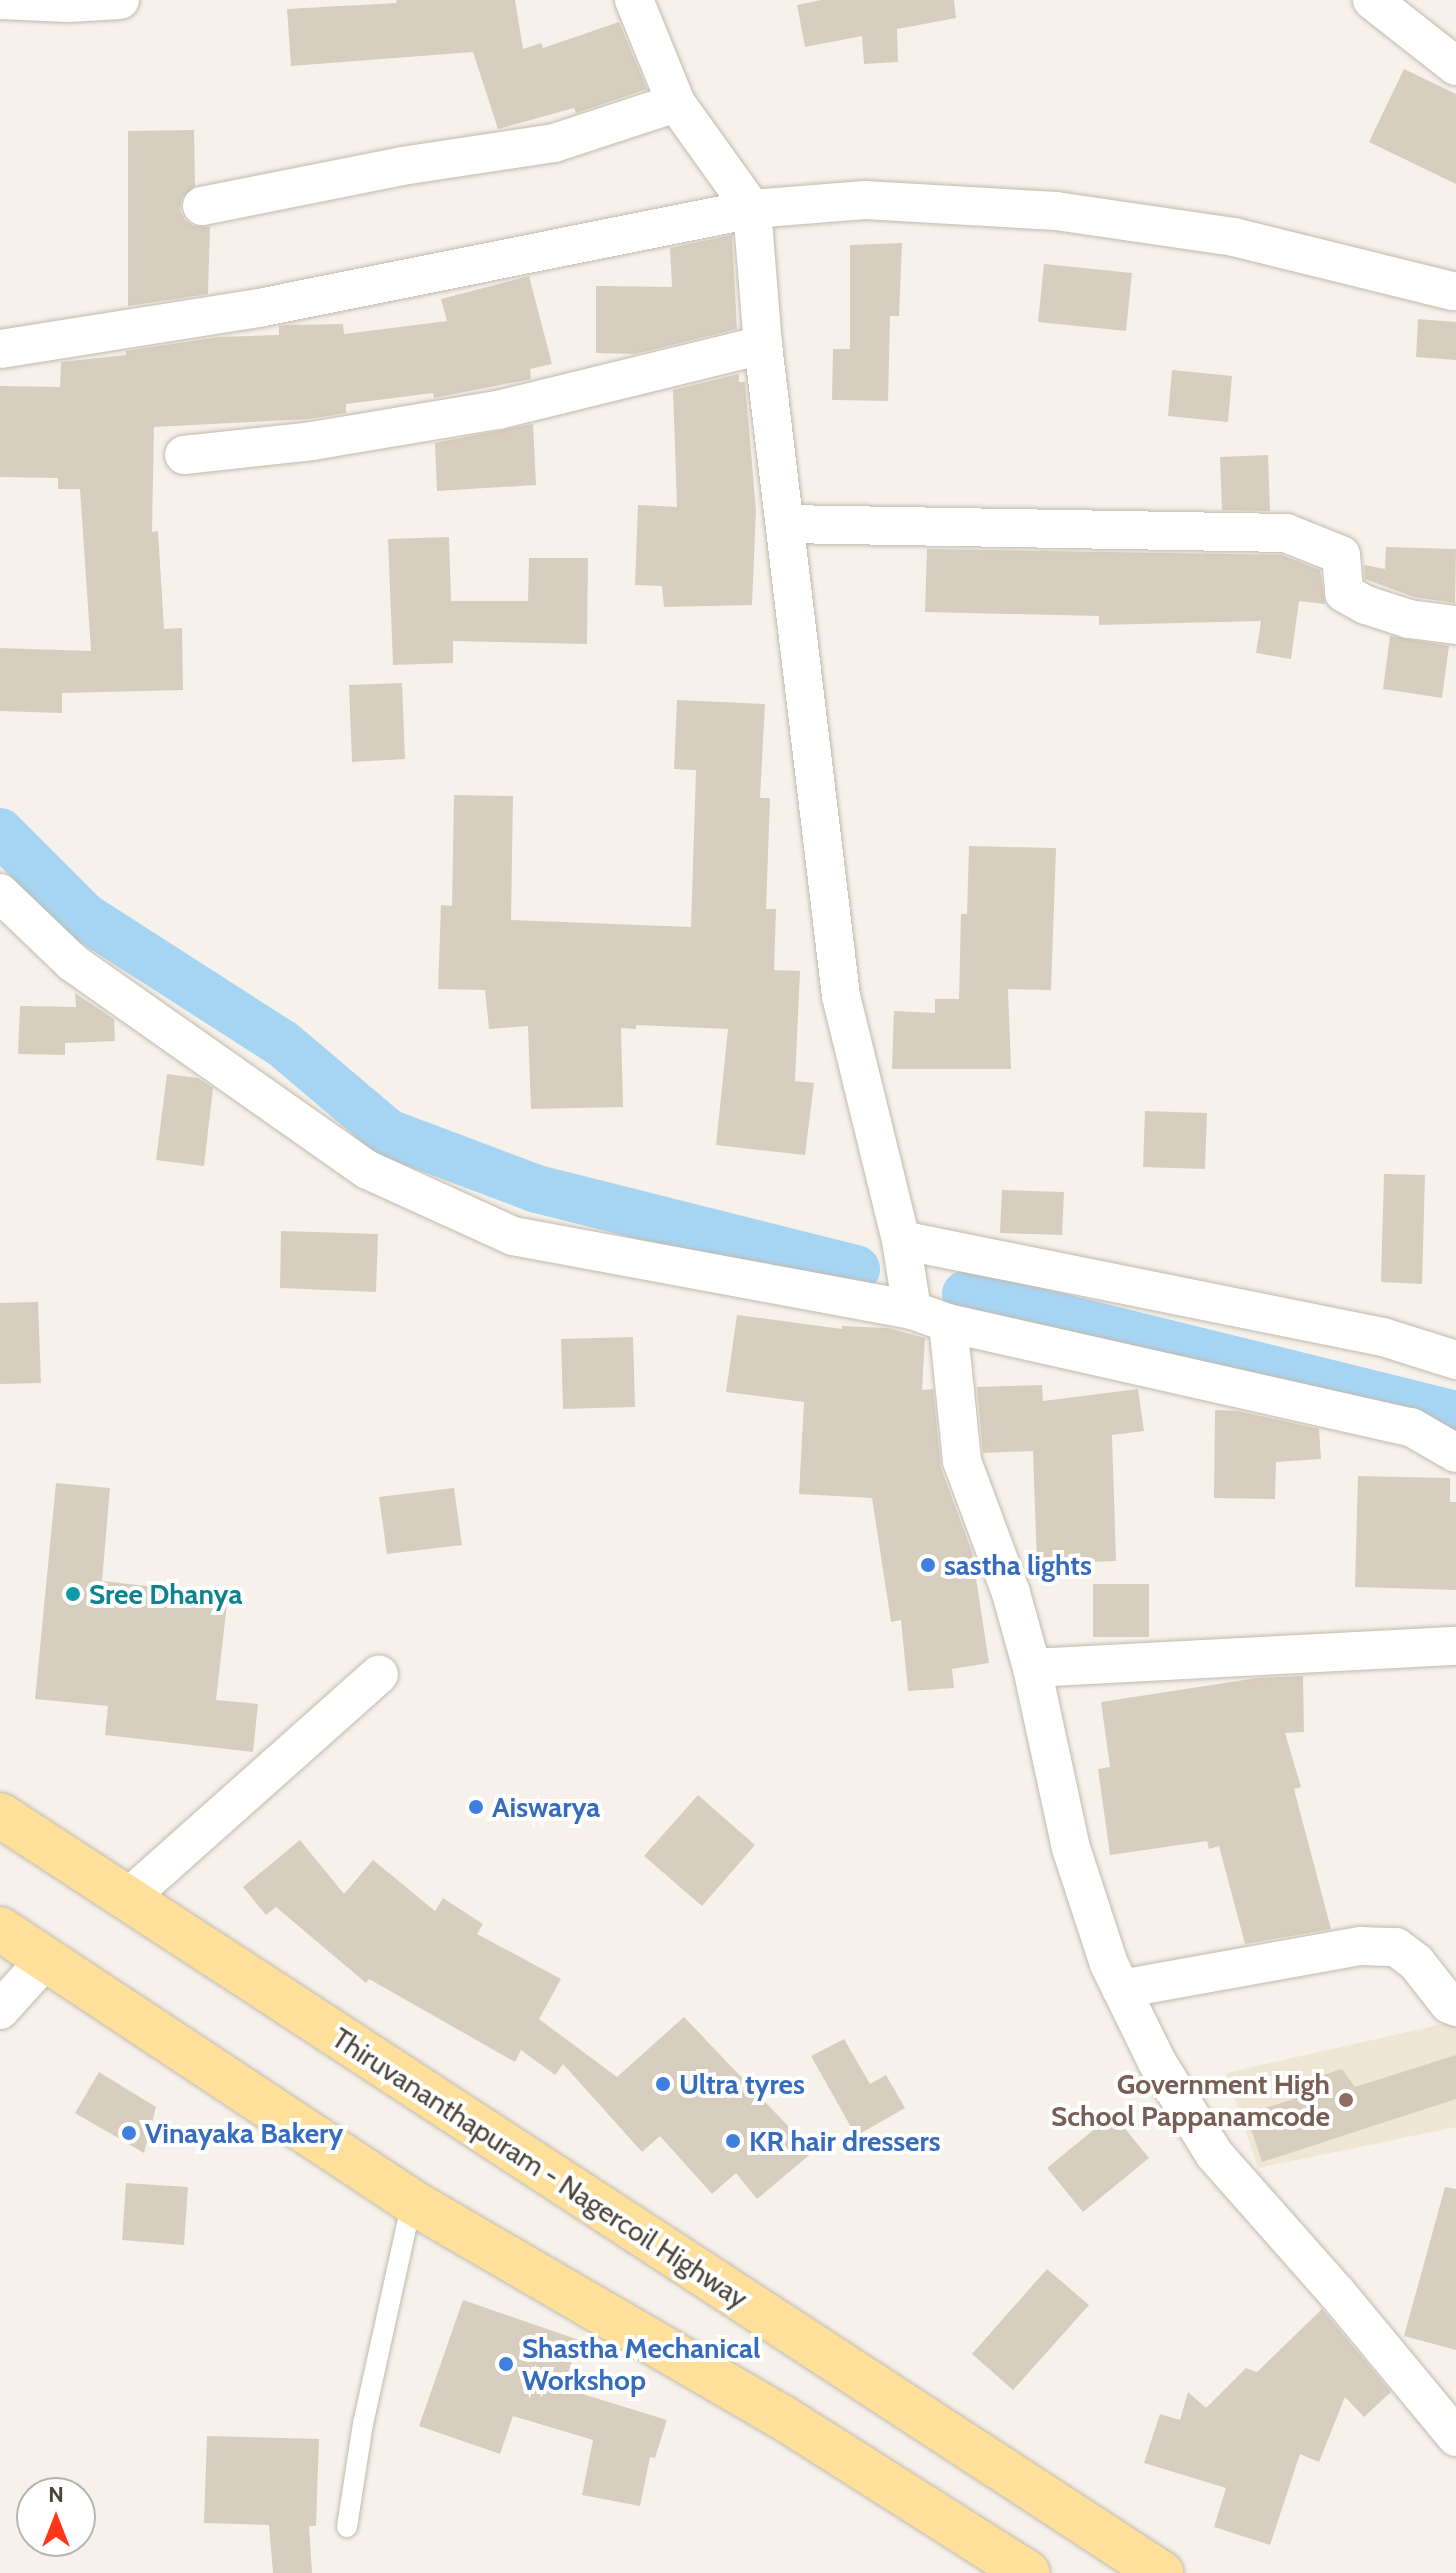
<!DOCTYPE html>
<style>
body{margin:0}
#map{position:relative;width:1456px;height:2573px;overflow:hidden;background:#f6f2eb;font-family:Cabin,sans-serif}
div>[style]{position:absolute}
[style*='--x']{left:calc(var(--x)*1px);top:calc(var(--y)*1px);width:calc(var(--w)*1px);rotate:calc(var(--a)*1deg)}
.education>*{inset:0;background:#efe7d4}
.canal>*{height:48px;margin:-24px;padding:0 24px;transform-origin:24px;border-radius:24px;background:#a6d5f3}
.building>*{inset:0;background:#d8cec0}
.roads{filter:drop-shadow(0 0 2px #c2baad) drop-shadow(0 0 2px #c2baad)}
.service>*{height:20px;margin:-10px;padding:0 10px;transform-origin:10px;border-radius:10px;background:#fff}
.minor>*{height:38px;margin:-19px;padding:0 19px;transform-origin:19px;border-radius:19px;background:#fff}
.primary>*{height:44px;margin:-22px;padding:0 22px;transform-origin:22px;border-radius:22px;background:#ffe09a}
.dots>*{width:22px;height:22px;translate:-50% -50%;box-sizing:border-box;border:4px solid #fff;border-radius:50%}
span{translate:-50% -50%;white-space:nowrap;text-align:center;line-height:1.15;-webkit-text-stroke:8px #fff;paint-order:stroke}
.shop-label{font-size:28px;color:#366cbe;font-weight:700}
.left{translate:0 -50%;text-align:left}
.culture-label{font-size:28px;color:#0d838f;font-weight:700}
.education-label{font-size:28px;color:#785e54;font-weight:700}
.right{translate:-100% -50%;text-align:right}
.street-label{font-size:28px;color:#4a4338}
.north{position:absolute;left:16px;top:2477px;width:80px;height:80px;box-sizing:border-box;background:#fff;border:2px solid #b7b4af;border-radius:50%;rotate:0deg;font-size:22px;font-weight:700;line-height:32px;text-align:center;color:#4a4338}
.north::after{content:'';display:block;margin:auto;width:28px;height:36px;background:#ff3618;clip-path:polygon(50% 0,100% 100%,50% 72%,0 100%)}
</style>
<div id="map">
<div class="education">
<i style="clip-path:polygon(1456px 2021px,1456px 2127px,1258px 2168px,1226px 2073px)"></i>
</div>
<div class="canal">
<i style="--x:0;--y:832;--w:120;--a:45"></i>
<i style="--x:85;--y:917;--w:235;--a:32.7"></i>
<i style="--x:283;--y:1044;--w:138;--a:40.3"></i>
<i style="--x:388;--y:1133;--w:159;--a:20.6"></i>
<i style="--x:537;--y:1189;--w:329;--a:14.1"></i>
<i style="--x:966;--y:1294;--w:505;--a:13.87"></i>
</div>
<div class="building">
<i style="clip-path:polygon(396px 0,515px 0,523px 49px,541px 43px,543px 48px,619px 22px,647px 89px,576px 113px,574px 108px,498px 129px,473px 52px,291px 66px,287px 9px,397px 3px)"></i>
<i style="clip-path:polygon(821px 0,954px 0,956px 18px,897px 29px,898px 62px,864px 64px,862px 36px,805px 47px,797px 5px)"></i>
<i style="clip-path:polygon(1404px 69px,1456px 94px,1456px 184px,1369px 142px)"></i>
<i style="clip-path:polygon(194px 130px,195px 186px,182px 198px,180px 210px,185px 220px,194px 226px,210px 227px,208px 294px,128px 306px,128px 131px)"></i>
<i style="clip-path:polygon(732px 235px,737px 329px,635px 354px,596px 353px,596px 286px,672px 287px,670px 248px)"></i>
<i style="clip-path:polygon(902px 243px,899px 316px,890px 316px,888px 401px,832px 400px,833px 349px,850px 349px,850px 245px)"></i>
<i style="clip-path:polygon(1044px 264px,1132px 273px,1126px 331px,1038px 322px)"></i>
<i style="clip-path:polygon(529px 276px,552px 364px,530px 369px,531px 379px,434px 398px,433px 393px,346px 404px,346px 413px,309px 419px,154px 427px,152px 532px,158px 531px,164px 629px,182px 628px,183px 690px,62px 693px,62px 713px,0 711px,0 648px,91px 651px,80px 489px,58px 489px,58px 478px,0 477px,0 386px,60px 387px,61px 362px,126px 355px,126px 351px,219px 337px,279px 335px,279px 326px,286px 325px,343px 324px,344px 334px,447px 321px,441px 299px)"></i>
<i style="clip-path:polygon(1418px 319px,1456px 322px,1456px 360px,1416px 357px)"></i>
<i style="clip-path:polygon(1172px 370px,1232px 376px,1228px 422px,1168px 416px)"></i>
<i style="clip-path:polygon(739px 374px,739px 382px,745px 382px,756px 510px,752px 605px,664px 607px,662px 586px,635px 585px,638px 505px,677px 507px,673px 390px)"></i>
<i style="clip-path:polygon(533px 424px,536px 485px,437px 491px,435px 443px)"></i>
<i style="clip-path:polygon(1268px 455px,1270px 511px,1222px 510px,1220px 457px)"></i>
<i style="clip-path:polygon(449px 537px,451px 601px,528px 601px,529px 558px,588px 558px,587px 644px,453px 641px,453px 663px,393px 665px,388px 539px)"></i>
<i style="clip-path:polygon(1386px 547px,1456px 549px,1455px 603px,1414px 597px,1365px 579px,1364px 565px,1385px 569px)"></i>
<i style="clip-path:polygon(927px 549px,1282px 555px,1320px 570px,1325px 604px,1299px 601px,1291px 659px,1256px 653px,1261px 621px,1099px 625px,1099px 616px,925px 612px)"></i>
<i style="clip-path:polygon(1390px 636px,1449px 646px,1442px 698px,1383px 689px)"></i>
<i style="clip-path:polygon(402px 683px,405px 759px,352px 762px,349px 685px)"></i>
<i style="clip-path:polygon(677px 700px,765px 704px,760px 798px,770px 798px,766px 909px,776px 909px,774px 970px,800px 971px,795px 1081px,814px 1083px,805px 1155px,716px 1145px,728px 1029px,636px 1025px,636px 1029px,621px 1028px,623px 1107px,531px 1109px,528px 1026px,489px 1029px,485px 990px,438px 989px,441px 905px,452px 906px,454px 795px,513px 796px,511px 920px,691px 927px,696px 770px,674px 769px)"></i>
<i style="clip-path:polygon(969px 846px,1056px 848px,1051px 990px,1008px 989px,1011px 1069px,892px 1069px,894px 1011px,935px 1013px,935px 999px,959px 999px,961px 914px,967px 914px)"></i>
<i style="clip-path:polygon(75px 993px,114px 1019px,115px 1041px,65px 1043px,65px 1055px,18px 1054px,20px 1006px,76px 1007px)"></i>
<i style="clip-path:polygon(167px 1074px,198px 1078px,213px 1088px,204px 1166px,156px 1160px)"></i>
<i style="clip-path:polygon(1145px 1111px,1207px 1113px,1205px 1169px,1143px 1167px)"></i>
<i style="clip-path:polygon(1384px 1174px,1425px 1175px,1422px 1284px,1381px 1282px)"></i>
<i style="clip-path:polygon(1002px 1190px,1064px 1192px,1062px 1235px,1000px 1233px)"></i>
<i style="clip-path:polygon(281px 1231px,378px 1234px,376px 1292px,280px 1288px)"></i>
<i style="clip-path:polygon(38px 1302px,41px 1383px,0 1384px,0 1303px)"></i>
<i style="clip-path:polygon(737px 1315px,842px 1329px,842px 1326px,888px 1328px,925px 1338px,922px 1390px,933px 1389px,941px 1468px,972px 1552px,989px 1663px,952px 1669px,954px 1688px,908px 1691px,901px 1620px,891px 1622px,872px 1498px,799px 1494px,804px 1402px,726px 1392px)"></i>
<i style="clip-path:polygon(633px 1337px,635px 1407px,563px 1409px,561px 1339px)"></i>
<i style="clip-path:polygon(1042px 1385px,1043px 1401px,1138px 1389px,1144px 1431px,1112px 1435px,1116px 1561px,1037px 1564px,1033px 1451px,983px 1453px,977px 1387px)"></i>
<i style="clip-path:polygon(1215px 1410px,1238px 1411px,1319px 1429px,1321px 1459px,1276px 1462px,1275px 1499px,1214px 1498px)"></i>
<i style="clip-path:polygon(1358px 1476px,1450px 1478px,1450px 1502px,1456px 1502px,1456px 1590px,1355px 1587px)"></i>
<i style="clip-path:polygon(56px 1483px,110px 1488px,102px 1581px,228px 1595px,216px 1700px,258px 1704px,253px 1752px,105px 1735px,108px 1706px,35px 1699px)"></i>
<i style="clip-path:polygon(454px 1488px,462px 1545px,387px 1554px,379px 1497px)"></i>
<i style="clip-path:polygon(1093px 1584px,1149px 1584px,1149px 1637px,1093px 1637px)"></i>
<i style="clip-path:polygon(1303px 1676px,1304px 1732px,1285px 1733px,1301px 1787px,1294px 1789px,1331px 1929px,1245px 1944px,1219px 1846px,1209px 1849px,1207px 1841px,1110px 1855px,1098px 1769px,1110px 1767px,1101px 1702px,1257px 1678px)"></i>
<i style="clip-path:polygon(698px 1795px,755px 1845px,702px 1906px,644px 1856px)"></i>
<i style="clip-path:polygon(300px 1840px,344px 1894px,373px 1860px,435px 1911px,443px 1898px,483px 1924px,477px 1934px,561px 1979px,539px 2019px,617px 2077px,684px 2017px,813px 2152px,757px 2199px,736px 2173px,712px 2194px,660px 2136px,642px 2152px,563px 2064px,555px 2075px,521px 2050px,515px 2062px,369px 1979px,366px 1983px,276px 1907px,266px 1915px,243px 1887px)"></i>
<i style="clip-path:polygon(844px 2039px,870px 2084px,886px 2075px,905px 2108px,856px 2136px,811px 2056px)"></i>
<i style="clip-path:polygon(1456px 2055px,1456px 2099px,1262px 2162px,1246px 2114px,1309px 2094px,1305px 2081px,1342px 2069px,1355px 2087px)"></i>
<i style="clip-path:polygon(99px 2072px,156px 2107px,144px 2153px,75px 2113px)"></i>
<i style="clip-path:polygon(1113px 2114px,1149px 2158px,1083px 2212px,1047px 2168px)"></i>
<i style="clip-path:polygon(126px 2183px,188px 2187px,184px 2245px,122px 2240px)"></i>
<i style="clip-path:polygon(1445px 2187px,1456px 2189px,1456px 2350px,1404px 2336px)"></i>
<i style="clip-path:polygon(1047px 2269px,1089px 2305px,1013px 2390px,972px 2354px)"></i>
<i style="clip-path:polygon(463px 2300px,579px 2340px,563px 2388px,667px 2420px,655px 2458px,650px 2457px,640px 2506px,582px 2495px,593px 2440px,513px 2416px,500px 2454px,419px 2426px)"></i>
<i style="clip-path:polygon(1322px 2309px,1391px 2392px,1364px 2417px,1345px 2397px,1319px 2462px,1300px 2454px,1270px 2545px,1214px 2527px,1226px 2488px,1144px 2463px,1160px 2414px,1180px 2420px,1188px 2392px,1206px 2408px,1246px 2368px,1257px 2372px)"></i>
<i style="clip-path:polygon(207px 2436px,319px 2439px,316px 2526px,309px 2526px,312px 2573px,273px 2573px,269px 2525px,204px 2523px)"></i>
</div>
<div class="roads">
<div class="service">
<i style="--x:347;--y:2527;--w:104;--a:-81.2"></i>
<i style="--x:363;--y:2424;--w:227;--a:-77.6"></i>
</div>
<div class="minor">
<i style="--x:0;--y:0;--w:68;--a:2.5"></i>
<i style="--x:68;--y:3;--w:52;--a:-3.3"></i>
<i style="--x:634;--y:0;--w:111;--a:67.8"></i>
<i style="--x:676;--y:103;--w:130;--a:54.4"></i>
<i style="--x:752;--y:209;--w:136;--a:85.4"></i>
<i style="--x:763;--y:345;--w:656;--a:83.17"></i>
<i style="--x:841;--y:996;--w:251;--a:76.2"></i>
<i style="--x:901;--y:1240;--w:71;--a:81.1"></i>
<i style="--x:912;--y:1310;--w:38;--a:20"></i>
<i style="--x:948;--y:1323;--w:139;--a:84.2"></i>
<i style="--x:962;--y:1461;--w:141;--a:69.6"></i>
<i style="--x:1011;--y:1593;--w:78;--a:74.4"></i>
<i style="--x:1032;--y:1668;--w:184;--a:77.8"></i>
<i style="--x:1071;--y:1848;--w:122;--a:71.9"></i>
<i style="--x:1109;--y:1964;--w:109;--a:63.9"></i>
<i style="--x:1157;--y:2062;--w:108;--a:58.2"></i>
<i style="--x:1214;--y:2154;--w:186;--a:48.5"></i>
<i style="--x:1337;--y:2293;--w:187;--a:50.4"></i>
<i style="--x:1372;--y:0;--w:107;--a:38.2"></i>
<i style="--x:202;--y:206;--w:204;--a:-11.3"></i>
<i style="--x:402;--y:166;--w:154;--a:-8.6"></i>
<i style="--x:554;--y:143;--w:128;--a:-18.2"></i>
<i style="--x:0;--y:349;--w:262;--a:-9"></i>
<i style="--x:259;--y:308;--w:503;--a:-11.35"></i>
<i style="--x:752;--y:209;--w:113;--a:-4.6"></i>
<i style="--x:865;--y:200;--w:191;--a:3.3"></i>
<i style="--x:1056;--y:211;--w:180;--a:8.3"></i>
<i style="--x:1234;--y:237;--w:226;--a:13.9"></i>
<i style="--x:184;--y:455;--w:129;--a:-6.2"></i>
<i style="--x:312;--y:441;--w:189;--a:-9.5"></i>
<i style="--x:498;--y:410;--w:273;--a:-13.8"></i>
<i style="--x:786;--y:524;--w:500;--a:1.03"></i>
<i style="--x:1286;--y:533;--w:59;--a:21.8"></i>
<i style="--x:1341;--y:555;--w:38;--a:85"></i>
<i style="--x:1344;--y:593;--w:25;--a:29"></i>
<i style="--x:1366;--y:605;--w:45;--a:18"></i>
<i style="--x:1409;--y:619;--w:47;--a:7.3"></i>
<i style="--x:0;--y:893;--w:101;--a:43.8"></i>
<i style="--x:73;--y:963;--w:360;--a:35.1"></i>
<i style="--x:368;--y:1170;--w:159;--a:24.5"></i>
<i style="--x:513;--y:1236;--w:406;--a:10.5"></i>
<i style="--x:901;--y:1240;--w:492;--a:11.4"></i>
<i style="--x:1383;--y:1337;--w:77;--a:17.5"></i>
<i style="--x:948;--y:1323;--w:475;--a:12.7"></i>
<i style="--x:1411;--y:1427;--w:52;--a:30"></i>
<i style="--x:1032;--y:1668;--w:425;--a:-3"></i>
<i style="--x:128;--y:1898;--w:336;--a:-41.7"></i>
<i style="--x:1121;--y:1989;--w:244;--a:-10.2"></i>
<i style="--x:1361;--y:1946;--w:35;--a:2"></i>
<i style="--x:1396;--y:1947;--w:25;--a:37"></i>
<i style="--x:1416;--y:1962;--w:53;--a:51.8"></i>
<i style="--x:1449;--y:2004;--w:8;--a:23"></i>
<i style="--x:0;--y:2010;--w:69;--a:-48"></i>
</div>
<div class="primary">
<i style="--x:0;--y:1815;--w:1387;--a:33.14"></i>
<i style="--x:0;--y:1929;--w:494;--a:33.5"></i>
<i style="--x:412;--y:2202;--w:428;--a:30.2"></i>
<i style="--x:782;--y:2417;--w:291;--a:32.4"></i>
</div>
</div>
<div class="dots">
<i style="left:928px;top:1565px;background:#3f7fe0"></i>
<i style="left:73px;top:1594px;background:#0f9aa8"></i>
<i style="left:476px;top:1807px;background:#3f7fe0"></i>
<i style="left:663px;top:2084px;background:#3f7fe0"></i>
<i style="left:1346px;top:2100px;background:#8d6e63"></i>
<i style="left:129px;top:2133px;background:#3f7fe0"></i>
<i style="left:733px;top:2141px;background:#3f7fe0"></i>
<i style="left:506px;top:2364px;background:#3f7fe0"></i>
</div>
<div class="shop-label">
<span class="left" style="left:944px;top:1565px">sastha lights</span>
<span class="left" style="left:492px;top:1807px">Aiswarya</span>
<span class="left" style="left:679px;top:2084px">Ultra tyres</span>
<span class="left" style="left:145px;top:2133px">Vinayaka Bakery</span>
<span class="left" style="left:749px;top:2141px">KR hair dressers</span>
<span class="left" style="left:522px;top:2364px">Shastha Mechanical<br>Workshop</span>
</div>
<div class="culture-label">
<span class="left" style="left:89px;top:1594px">Sree Dhanya</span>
</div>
<div class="education-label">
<span class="right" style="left:1330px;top:2100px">Government High<br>School Pappanamcode</span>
</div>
<div class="street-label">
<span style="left:540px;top:2168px;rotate:33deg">Thiruvananthapuram - Nagercoil Highway</span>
</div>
<div class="north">N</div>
</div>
